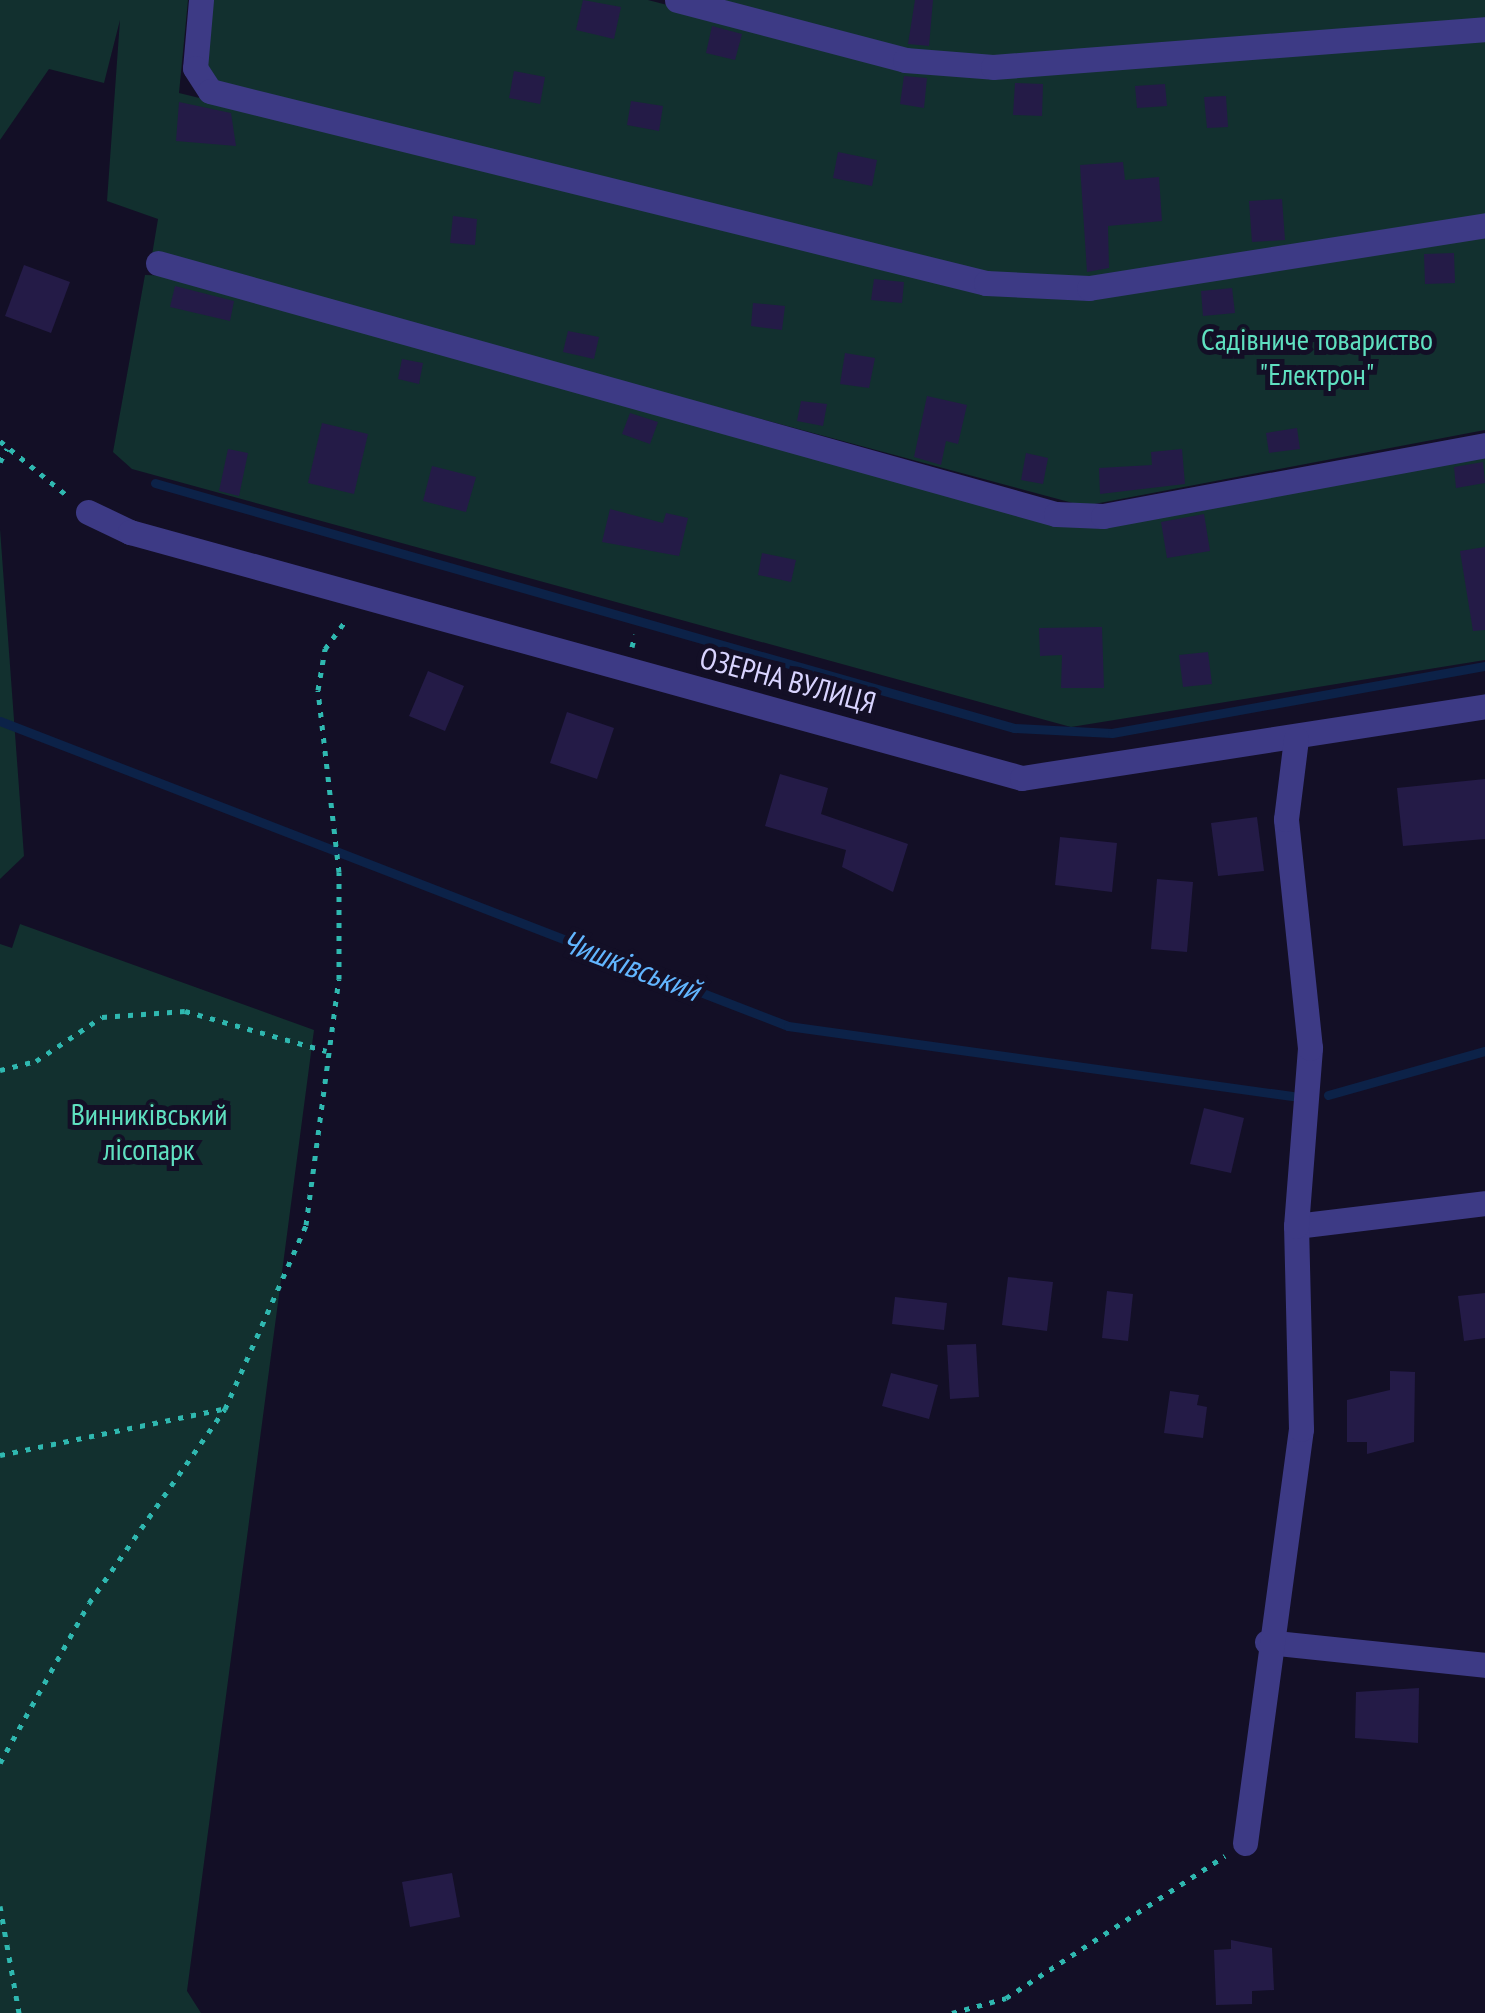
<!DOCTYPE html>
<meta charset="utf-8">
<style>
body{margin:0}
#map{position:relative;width:1485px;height:2013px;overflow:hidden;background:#130f26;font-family:"PT Sans Narrow",sans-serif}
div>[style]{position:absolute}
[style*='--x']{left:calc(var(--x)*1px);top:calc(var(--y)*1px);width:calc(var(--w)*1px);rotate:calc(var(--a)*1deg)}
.green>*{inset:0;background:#12302f}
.stream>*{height:9px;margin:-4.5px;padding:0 4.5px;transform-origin:4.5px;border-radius:4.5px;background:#0c2248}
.building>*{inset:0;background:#241b47}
.path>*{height:5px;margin-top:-2.5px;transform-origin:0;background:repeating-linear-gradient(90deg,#2fb8b0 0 5px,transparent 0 13px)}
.minor>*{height:25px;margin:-12.5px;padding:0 12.5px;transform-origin:12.5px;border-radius:12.5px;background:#3d3a85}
span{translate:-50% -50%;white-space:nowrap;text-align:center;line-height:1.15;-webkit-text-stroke:10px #130f26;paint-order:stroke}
.park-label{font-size:30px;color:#5fe0c0}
.street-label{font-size:30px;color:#d9d4ff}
.water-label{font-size:32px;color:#62b6ff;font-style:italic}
</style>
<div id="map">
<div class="green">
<i style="clip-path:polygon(0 0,188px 0,179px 93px,988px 290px,1485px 235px,1485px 430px,1084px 506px,152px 255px,158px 219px,107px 201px,120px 20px,104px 83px,49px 69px,0 140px)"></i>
<i style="clip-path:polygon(208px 0,648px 0,894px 64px,1485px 38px,1485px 217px,1087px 280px,986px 275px,212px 80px,204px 65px)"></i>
<i style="clip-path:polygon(712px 0,1485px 0,1485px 20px,997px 59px,904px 52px)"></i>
<i style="clip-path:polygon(145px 275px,180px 276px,1057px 524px,1485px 454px,1485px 660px,1071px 727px,132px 469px,113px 452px)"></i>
<i style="clip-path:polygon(0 529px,24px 856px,0 879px)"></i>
<i style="clip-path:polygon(20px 924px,314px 1030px,187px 1991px,201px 2013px,0 2013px,0 944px,12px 948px)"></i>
</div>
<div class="stream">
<i style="--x:155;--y:483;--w:893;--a:15.92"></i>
<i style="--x:1014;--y:728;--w:98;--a:2.9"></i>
<i style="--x:1112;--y:733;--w:379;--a:-10.2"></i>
<i style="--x:0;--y:721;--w:845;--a:21.16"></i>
<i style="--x:788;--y:1026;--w:509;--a:7.91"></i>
<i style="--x:1328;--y:1095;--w:163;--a:-15.7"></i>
</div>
<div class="building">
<i style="clip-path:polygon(583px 0,621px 7px,614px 39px,576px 30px)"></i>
<i style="clip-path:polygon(915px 0,933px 0,929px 46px,908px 44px)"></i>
<i style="clip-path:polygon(712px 26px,742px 34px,735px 60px,706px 53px)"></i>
<i style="clip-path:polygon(514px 71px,545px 77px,540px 104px,509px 98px)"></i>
<i style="clip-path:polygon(904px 76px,927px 78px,924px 108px,900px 104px)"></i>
<i style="clip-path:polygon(1015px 83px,1043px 84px,1042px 116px,1013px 115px)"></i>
<i style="clip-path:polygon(1165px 84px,1167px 106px,1137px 108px,1135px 86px)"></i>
<i style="clip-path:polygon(1226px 96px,1228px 127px,1207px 128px,1204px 97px)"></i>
<i style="clip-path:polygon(631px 101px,663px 106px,659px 131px,627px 125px)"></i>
<i style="clip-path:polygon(179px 102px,231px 113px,236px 146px,176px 141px)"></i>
<i style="clip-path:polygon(838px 152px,877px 160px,872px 186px,833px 178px)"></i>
<i style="clip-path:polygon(1123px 162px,1125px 180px,1159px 177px,1162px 221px,1108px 226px,1109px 268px,1087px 272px,1080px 165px)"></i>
<i style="clip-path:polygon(1282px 199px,1285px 240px,1252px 242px,1249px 201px)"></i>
<i style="clip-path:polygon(453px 216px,477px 219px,475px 245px,450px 243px)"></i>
<i style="clip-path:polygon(1454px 253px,1455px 283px,1425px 284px,1424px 254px)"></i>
<i style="clip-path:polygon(24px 265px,70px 282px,51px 333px,5px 316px)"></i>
<i style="clip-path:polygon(874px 279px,904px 282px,902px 303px,871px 300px)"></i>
<i style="clip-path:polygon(175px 286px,234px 301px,230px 321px,170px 307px)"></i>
<i style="clip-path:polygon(1232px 288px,1235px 313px,1203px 316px,1201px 291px)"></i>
<i style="clip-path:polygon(753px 303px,785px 306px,782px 330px,751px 326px)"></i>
<i style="clip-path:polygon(568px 331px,599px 337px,594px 359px,563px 352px)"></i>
<i style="clip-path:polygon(845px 353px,875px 358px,869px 388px,840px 384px)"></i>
<i style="clip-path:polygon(402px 359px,423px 363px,419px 384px,398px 379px)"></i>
<i style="clip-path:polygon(927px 396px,967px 405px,958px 444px,946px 441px,941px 465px,914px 457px)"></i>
<i style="clip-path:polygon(801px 401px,827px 404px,823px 426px,797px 421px)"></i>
<i style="clip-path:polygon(630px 413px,658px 422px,650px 444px,622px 434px)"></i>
<i style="clip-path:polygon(322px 423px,368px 434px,354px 494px,308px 483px)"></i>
<i style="clip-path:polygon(1297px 428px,1300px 449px,1269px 453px,1266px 433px)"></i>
<i style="clip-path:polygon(228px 449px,248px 453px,239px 496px,219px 491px)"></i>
<i style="clip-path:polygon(1182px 449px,1185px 484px,1100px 494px,1099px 468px,1152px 465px,1151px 452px)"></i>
<i style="clip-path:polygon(1026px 453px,1048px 458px,1043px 484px,1021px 480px)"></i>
<i style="clip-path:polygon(1483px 462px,1485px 483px,1456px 488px,1454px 467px)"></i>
<i style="clip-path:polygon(432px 466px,476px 477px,466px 512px,423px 501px)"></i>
<i style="clip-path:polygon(610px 509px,663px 523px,666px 513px,688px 518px,679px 556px,602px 542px)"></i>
<i style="clip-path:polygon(1204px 514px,1210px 551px,1167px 558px,1161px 522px)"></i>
<i style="clip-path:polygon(1485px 547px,1485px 630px,1473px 631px,1460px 551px)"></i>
<i style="clip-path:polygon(762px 553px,796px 560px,791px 582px,758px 575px)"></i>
<i style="clip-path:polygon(1102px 627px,1104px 688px,1061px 688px,1062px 655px,1040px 656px,1039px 628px)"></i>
<i style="clip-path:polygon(1208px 652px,1212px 684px,1183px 687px,1179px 655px)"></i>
<i style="clip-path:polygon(428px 671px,464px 686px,445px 731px,409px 716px)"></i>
<i style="clip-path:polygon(567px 712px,614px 728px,597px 779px,550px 763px)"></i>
<i style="clip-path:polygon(780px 774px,828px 788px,821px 814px,908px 844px,893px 892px,842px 867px,846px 850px,765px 826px)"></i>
<i style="clip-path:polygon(1485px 779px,1485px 839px,1403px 846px,1397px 788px)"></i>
<i style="clip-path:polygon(1257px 817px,1264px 871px,1218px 876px,1211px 823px)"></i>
<i style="clip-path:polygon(1060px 837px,1117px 843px,1112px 892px,1055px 885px)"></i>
<i style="clip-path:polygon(1157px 879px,1193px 882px,1187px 952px,1151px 949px)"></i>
<i style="clip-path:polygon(1204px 1108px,1244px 1118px,1231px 1173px,1190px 1164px)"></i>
<i style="clip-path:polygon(1008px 1277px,1053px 1282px,1047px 1331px,1002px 1325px)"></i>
<i style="clip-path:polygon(1107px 1291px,1133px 1294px,1128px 1341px,1102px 1338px)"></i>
<i style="clip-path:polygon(1485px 1293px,1485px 1338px,1464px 1341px,1458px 1296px)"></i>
<i style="clip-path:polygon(895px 1297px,947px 1303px,944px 1330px,892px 1324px)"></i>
<i style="clip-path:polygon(976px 1344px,979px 1397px,950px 1399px,947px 1345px)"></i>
<i style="clip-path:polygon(1390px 1371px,1415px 1372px,1414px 1442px,1367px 1454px,1367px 1442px,1347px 1442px,1347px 1400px,1390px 1390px)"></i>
<i style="clip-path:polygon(891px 1373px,938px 1385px,929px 1419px,882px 1406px)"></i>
<i style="clip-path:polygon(1170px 1391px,1199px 1395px,1197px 1405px,1207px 1407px,1203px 1438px,1164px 1433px)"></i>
<i style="clip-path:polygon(1419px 1688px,1418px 1743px,1355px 1738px,1356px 1692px)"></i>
<i style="clip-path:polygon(452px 1873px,460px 1917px,410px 1927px,402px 1882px)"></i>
<i style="clip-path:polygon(1231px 1940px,1272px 1948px,1274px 1990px,1252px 1991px,1252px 2004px,1216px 2005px,1214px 1950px,1231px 1949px)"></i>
</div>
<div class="path">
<i style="--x:0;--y:441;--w:89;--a:39.1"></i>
<i style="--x:0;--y:462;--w:15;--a:-62"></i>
<i style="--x:632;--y:647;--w:13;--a:-77"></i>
<i style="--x:0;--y:1070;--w:37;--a:-14"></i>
<i style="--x:36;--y:1061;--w:79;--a:-33.7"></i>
<i style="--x:102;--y:1017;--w:83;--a:-4.1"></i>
<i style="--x:185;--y:1011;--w:147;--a:15.8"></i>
<i style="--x:0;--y:1455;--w:227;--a:-11.7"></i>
<i style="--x:0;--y:1763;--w:183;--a:-60.9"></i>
<i style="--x:89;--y:1603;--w:237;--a:-55"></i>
<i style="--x:225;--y:1409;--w:201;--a:-66.2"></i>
<i style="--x:306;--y:1225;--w:248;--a:-82.4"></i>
<i style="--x:339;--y:979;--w:107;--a:-90"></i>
<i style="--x:339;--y:872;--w:183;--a:-96.6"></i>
<i style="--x:318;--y:690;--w:42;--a:-80.3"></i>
<i style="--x:325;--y:649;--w:36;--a:-54"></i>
<i style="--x:0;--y:1906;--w:109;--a:79.9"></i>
<i style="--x:952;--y:2013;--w:56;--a:-15.5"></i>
<i style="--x:1006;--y:1998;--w:261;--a:-33"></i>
</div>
<div class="minor">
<i style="--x:201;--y:0;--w:68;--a:95"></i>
<i style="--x:195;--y:68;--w:27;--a:57"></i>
<i style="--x:210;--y:91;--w:799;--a:13.9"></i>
<i style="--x:986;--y:283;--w:103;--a:2.8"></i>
<i style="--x:1089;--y:288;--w:401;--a:-9"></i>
<i style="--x:677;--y:0;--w:236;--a:14.7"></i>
<i style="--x:905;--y:60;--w:88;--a:4.5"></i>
<i style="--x:993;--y:67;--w:493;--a:-4.4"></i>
<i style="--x:158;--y:263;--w:932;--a:15.62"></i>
<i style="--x:1056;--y:514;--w:47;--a:2.4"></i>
<i style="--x:1103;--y:516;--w:389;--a:-10.5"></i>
<i style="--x:88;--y:512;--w:47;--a:25.5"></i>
<i style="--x:130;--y:532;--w:925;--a:15.42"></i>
<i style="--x:1022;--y:778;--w:469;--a:-8.8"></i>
<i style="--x:1296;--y:1226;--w:190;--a:-6.9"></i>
<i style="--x:1267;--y:1642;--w:219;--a:6"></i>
<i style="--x:1245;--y:1843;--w:418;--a:-82.3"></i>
<i style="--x:1301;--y:1429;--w:203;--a:-91.4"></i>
<i style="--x:1296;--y:1226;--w:179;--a:-85.5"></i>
<i style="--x:1310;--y:1048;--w:230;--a:-96"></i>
<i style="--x:1286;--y:819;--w:81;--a:-82.9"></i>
</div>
<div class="park-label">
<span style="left:1317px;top:356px">Садівниче товариство<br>"Електрон"</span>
<span style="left:149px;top:1131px">Винниківський<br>лісопарк</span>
</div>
<div class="street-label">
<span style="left:788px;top:680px;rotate:15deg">ОЗЕРНА ВУЛИЦЯ</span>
</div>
<div class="water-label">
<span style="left:631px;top:965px;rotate:21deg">Чишківський</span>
</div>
</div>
